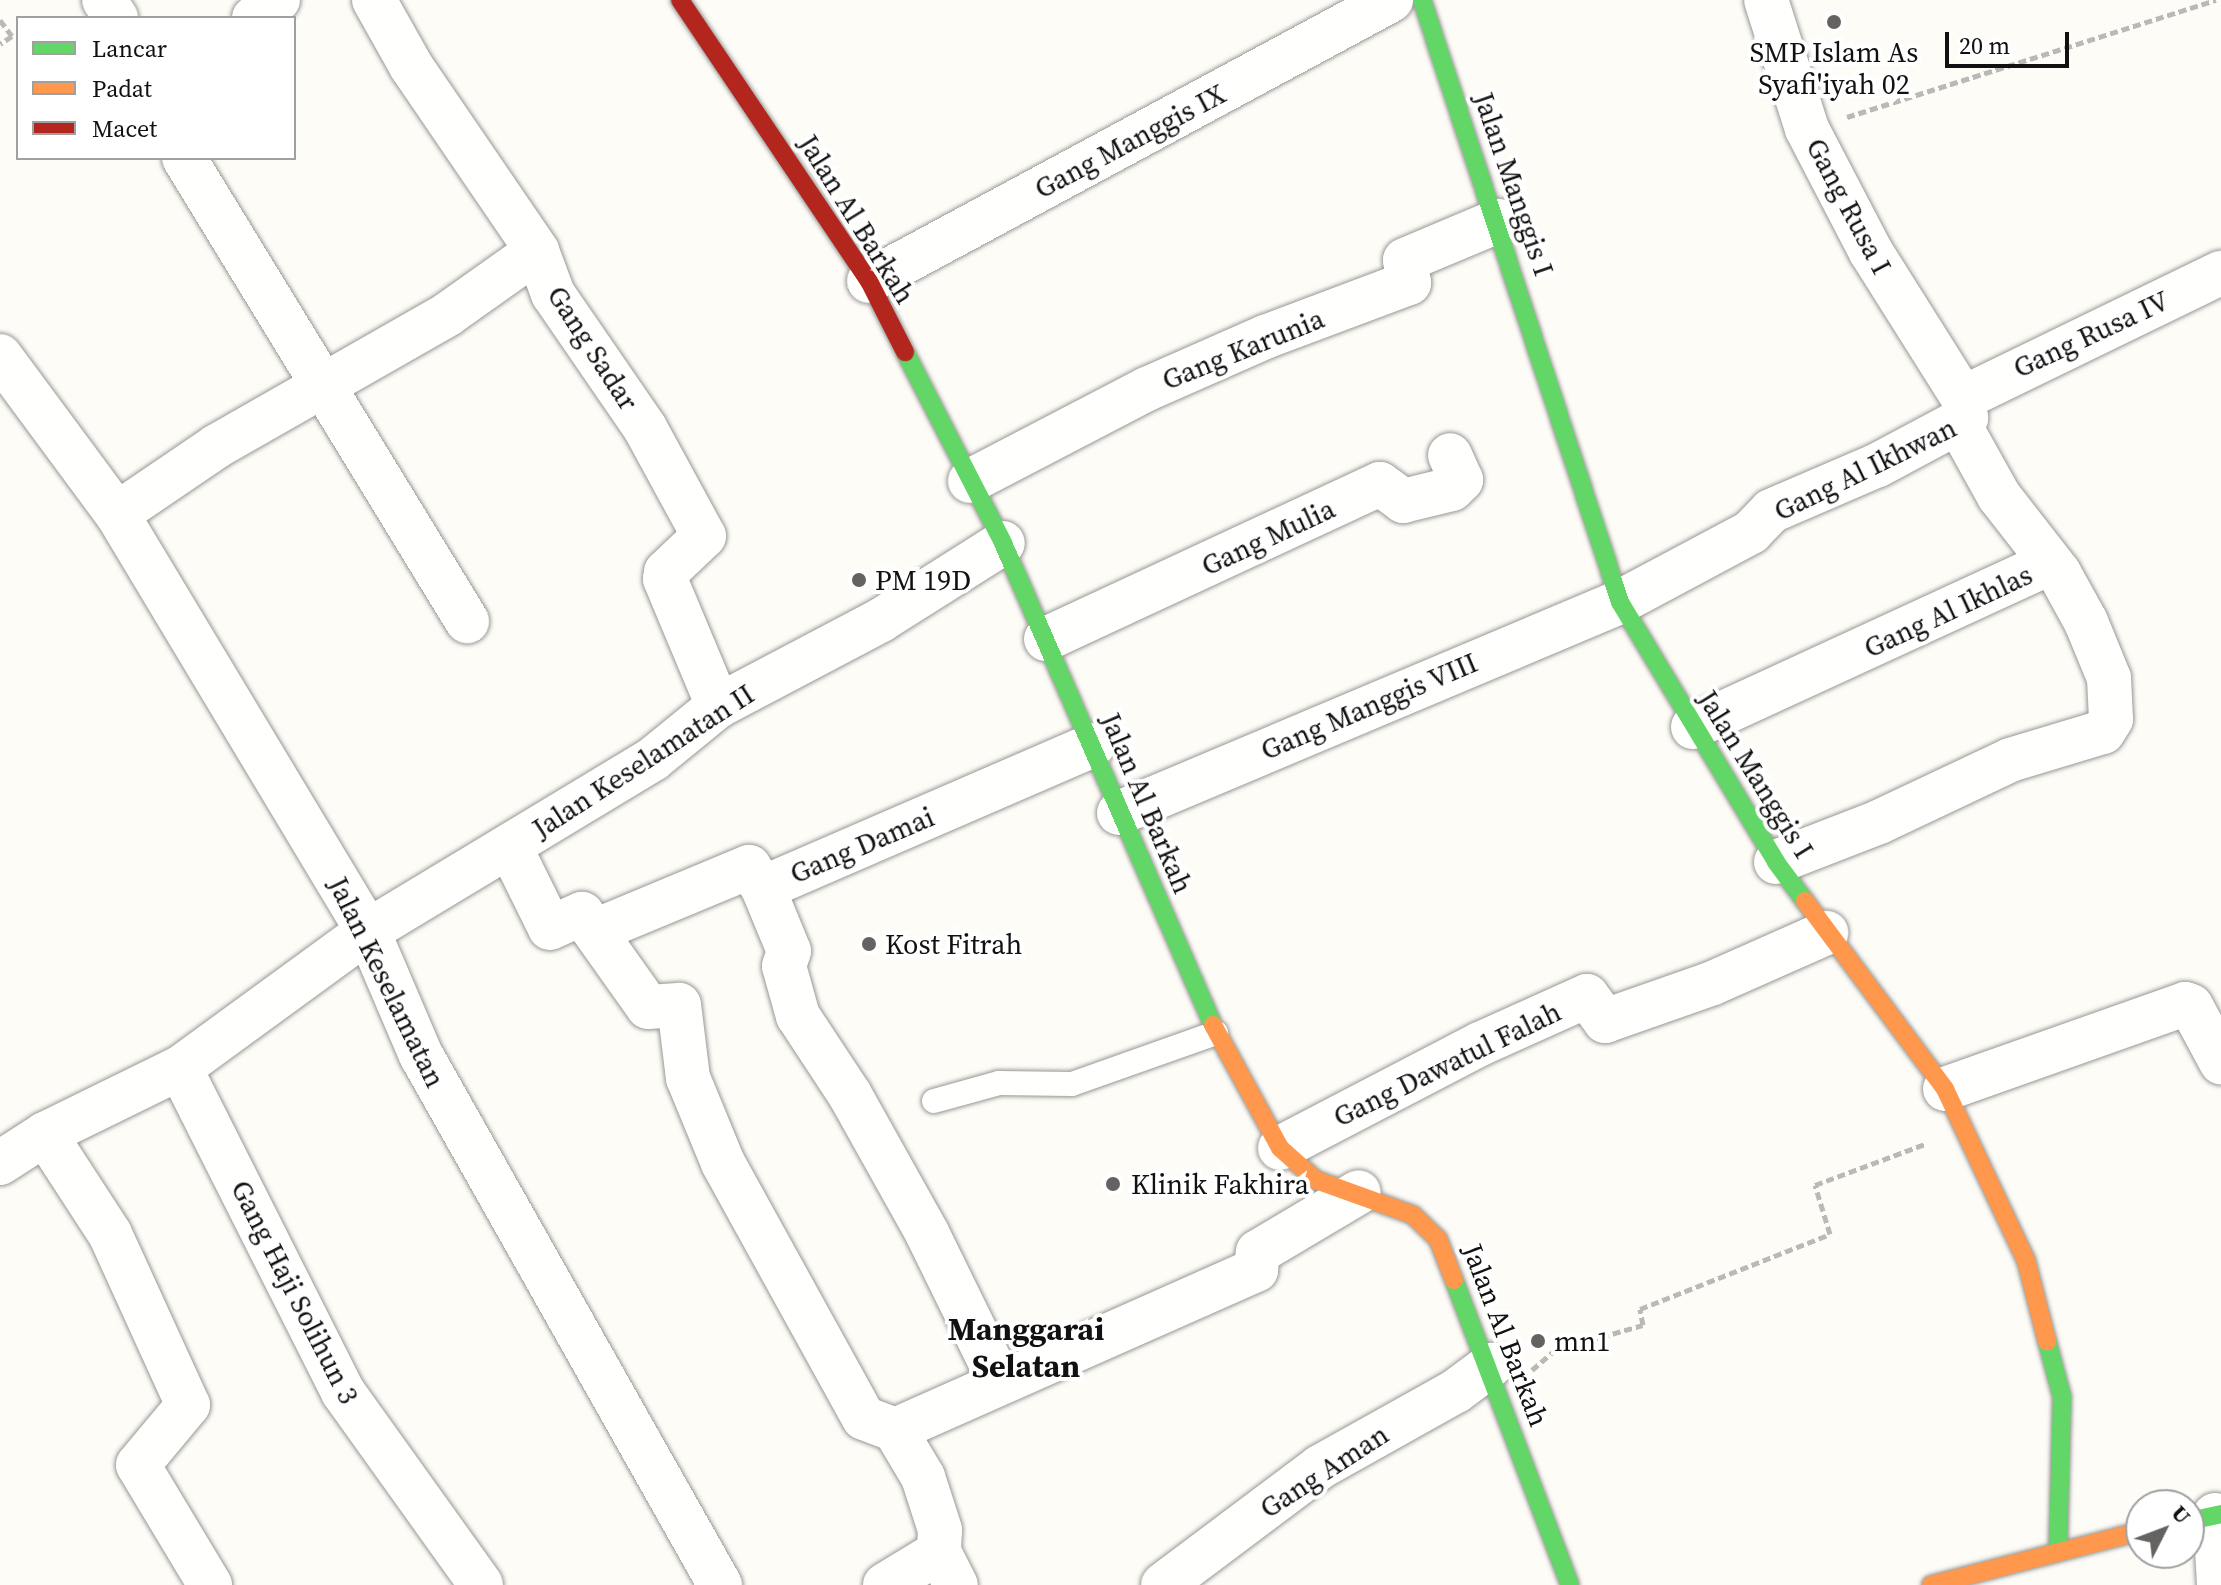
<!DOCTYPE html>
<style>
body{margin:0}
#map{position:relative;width:2221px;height:1585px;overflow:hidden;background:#fdfcf7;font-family:"Source Serif 4",serif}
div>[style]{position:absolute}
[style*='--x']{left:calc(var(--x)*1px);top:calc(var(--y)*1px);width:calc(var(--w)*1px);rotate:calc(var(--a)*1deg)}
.path>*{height:5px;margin-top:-2.5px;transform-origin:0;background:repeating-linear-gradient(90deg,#b9b9b8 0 8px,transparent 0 12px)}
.roads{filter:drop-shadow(0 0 2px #979795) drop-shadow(0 0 2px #979795)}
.lane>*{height:24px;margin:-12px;padding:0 12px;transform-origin:12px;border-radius:12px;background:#fffffe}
.street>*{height:44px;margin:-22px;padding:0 22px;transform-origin:22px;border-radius:22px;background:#fffffe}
.fast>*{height:18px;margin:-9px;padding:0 9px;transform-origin:9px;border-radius:9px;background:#63d668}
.slow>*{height:18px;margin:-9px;padding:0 9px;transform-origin:9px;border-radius:9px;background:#ff974d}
.jam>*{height:18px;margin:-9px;padding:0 9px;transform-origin:9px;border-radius:9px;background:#b3261e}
.dots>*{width:22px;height:22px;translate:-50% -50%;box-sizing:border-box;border:4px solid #fff;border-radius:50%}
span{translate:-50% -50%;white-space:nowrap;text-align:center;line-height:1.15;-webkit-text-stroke:8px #fff;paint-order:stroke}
.poi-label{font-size:28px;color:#111}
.left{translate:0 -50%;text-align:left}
.street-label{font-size:28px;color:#111}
.quarter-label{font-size:32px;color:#111;font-weight:700}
.legend{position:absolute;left:16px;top:16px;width:280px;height:144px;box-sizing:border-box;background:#fff;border:2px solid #a0a0a0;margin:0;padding:10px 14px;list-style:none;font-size:24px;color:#111}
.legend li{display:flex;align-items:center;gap:16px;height:40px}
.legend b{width:40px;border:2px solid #a0a0a0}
.north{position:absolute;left:2125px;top:1489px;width:80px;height:80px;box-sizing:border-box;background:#fff;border:2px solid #a0a0a0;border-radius:50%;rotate:48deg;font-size:22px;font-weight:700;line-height:32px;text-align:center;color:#111}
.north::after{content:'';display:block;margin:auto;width:28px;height:36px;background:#646362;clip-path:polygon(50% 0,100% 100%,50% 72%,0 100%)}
.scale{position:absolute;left:1945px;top:32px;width:124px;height:36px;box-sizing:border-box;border:4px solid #111;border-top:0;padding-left:10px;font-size:24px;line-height:28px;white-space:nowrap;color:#111;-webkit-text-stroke:6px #fff;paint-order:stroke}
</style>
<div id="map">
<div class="path">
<i style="--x:0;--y:20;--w:20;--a:53"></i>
<i style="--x:12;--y:36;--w:14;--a:146"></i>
<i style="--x:1847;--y:117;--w:387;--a:-17.6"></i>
<i style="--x:1532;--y:1370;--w:30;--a:-41"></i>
<i style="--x:1555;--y:1350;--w:91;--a:-15.9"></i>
<i style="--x:1643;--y:1325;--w:16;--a:-101"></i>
<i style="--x:1640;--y:1309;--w:204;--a:-21.5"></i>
<i style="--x:1830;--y:1234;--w:51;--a:-107"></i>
<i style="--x:1815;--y:1185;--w:117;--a:-20.4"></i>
</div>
<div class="roads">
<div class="lane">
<i style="--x:934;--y:1101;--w:67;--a:-15.5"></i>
<i style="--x:999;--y:1083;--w:73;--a:0.8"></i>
<i style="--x:1072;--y:1084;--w:153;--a:-19.5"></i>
</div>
<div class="street">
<i style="--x:104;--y:0;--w:22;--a:56"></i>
<i style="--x:374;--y:0;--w:76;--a:60.7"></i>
<i style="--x:411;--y:66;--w:224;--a:55.7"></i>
<i style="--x:254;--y:18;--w:30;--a:-37"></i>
<i style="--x:184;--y:158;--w:543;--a:58.57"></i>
<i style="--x:869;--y:281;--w:593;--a:-28.29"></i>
<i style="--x:0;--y:356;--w:197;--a:53.5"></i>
<i style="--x:117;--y:514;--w:487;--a:59"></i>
<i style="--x:368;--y:931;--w:135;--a:66.9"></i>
<i style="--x:421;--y:1055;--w:609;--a:60.57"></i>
<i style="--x:1963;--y:398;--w:287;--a:-25.9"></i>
<i style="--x:970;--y:481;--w:199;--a:-27.5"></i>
<i style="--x:1147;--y:389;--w:129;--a:-23.8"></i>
<i style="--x:1265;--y:337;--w:154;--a:-20.6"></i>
<i style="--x:1409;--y:283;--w:23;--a:-100"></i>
<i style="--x:1405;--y:260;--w:101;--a:-22.8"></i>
<i style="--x:117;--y:514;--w:121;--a:-34.2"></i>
<i style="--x:217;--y:446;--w:266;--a:-29.7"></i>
<i style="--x:448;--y:314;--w:109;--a:-35.3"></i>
<i style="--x:537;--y:251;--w:46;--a:69.6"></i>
<i style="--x:553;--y:294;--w:163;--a:55.5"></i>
<i style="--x:645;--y:428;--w:123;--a:61.4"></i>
<i style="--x:704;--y:536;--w:52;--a:136.5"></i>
<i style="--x:666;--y:572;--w:7;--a:98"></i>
<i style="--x:665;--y:579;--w:138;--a:67.3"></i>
<i style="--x:1046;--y:639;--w:368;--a:-24.9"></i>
<i style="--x:1380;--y:484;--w:29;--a:36"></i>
<i style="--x:1403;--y:501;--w:50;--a:-13.8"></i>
<i style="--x:1452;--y:489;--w:13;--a:-45"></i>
<i style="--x:1461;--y:480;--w:27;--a:-114"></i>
<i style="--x:1693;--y:727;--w:393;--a:-24.7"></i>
<i style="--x:1119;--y:813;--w:544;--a:-22.84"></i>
<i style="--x:1620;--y:602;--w:149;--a:-28.1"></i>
<i style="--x:1751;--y:532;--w:29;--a:-46"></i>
<i style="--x:1771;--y:511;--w:116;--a:-23.3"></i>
<i style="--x:1878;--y:465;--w:100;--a:-28.1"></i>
<i style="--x:1966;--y:418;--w:20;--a:-99"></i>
<i style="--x:1963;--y:398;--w:173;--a:-122.2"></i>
<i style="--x:1871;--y:252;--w:139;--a:-117.5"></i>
<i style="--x:1807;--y:129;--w:135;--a:-107.6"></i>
<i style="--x:510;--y:847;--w:90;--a:63.7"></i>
<i style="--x:550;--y:928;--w:35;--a:-24"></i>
<i style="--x:582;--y:914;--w:114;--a:54.6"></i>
<i style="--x:648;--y:1007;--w:31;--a:-4"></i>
<i style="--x:679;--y:1005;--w:74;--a:83"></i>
<i style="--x:688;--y:1078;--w:92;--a:67.6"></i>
<i style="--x:723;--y:1163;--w:291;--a:61.1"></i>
<i style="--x:864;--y:1418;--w:33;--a:21"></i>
<i style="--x:1776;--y:862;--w:110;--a:-21.2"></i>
<i style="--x:1879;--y:822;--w:145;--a:-25.3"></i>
<i style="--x:2010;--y:760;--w:97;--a:-16.8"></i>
<i style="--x:2103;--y:732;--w:15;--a:-58"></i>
<i style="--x:2111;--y:719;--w:41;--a:-92.8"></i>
<i style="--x:2109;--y:678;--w:61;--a:-112.3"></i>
<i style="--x:2086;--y:622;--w:56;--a:-118.9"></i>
<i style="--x:2059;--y:573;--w:98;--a:-127.9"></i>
<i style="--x:1999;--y:496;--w:82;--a:-119.1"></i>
<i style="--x:763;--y:888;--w:68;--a:67.6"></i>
<i style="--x:789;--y:951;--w:16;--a:108"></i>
<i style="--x:784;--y:966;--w:52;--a:74.4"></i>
<i style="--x:798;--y:1016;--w:95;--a:56.6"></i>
<i style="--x:850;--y:1095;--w:158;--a:60.8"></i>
<i style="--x:927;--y:1233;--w:166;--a:63.9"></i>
<i style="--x:595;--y:931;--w:167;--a:-22.6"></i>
<i style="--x:749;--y:867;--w:25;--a:56"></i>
<i style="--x:763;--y:888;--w:360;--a:-23.4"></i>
<i style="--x:180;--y:1068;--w:363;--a:63.3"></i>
<i style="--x:343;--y:1392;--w:237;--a:54.4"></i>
<i style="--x:1945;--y:1089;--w:255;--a:-19.5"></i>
<i style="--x:2185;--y:1004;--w:6;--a:18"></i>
<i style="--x:2191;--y:1006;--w:64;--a:61.8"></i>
<i style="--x:45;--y:1134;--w:119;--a:57"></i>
<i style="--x:110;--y:1234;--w:188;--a:65.5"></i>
<i style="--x:188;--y:1405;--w:78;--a:129.8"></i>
<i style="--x:138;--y:1465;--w:140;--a:59"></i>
<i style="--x:1280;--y:1148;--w:225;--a:-27.5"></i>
<i style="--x:1480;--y:1044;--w:117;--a:-24.2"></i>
<i style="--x:1587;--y:996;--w:31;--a:54"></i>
<i style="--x:1605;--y:1021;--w:114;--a:-19.4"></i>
<i style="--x:1713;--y:983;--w:124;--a:-23.9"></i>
<i style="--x:0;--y:1163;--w:54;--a:-32.8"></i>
<i style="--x:45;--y:1134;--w:150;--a:-26.1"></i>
<i style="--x:180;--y:1068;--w:233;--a:-36.1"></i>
<i style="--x:368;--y:931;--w:333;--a:-31.1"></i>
<i style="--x:653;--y:759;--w:84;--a:-39.2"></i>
<i style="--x:718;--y:706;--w:184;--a:-27.8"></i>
<i style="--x:881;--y:620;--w:144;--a:-32.3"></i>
<i style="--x:895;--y:1430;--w:395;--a:-23.9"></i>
<i style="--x:1256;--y:1270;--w:18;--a:-84"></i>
<i style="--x:1258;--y:1252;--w:117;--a:-30.7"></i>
<i style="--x:895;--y:1430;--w:55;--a:59.2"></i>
<i style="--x:923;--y:1477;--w:56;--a:72.2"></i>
<i style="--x:940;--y:1530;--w:22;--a:93"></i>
<i style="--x:939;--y:1552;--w:37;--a:63"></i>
<i style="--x:2215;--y:1515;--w:70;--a:86.7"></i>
<i style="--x:885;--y:1585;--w:63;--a:-31.4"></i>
<i style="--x:1163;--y:1585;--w:196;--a:-36.9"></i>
<i style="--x:1320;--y:1467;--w:156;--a:-29.2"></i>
<i style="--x:1456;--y:1391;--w:44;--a:-36.6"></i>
</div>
<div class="fast">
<i style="--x:1422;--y:0;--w:634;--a:71.79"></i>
<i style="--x:1620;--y:602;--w:303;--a:59"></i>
<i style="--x:1776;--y:862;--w:49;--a:53.4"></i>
<i style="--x:905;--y:352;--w:215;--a:62.8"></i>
<i style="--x:1003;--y:543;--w:526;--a:66.46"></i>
<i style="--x:1454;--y:1280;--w:326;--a:69.2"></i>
<i style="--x:2047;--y:1341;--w:58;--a:75"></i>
<i style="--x:2062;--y:1397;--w:152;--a:91.5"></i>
<i style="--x:2189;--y:1521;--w:33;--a:-12"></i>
</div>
<div class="slow">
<i style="--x:1805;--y:901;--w:234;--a:53.3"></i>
<i style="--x:1945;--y:1089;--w:189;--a:64.7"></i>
<i style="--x:2026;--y:1260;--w:84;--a:75.5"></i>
<i style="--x:1213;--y:1025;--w:140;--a:61.4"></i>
<i style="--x:1280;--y:1148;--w:48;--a:41.6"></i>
<i style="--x:1316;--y:1180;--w:103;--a:19.8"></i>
<i style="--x:1413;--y:1215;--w:35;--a:44"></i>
<i style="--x:1438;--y:1239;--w:44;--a:68.7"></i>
<i style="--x:1931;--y:1585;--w:217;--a:-14.4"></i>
</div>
<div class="jam">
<i style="--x:680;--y:0;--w:339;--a:56.1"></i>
<i style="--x:869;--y:281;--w:80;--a:63.1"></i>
</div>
</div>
<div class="dots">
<i style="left:1834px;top:22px;background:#646362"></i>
<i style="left:859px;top:580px;background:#646362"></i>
<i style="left:869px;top:944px;background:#646362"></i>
<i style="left:1113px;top:1184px;background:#646362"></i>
<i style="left:1538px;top:1341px;background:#646362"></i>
</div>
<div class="poi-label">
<span style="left:1834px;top:68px">SMP Islam As<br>Syafi'iyah 02</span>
<span class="left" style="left:875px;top:580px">PM 19D</span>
<span class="left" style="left:885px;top:944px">Kost Fitrah</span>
<span class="left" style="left:1131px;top:1184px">Klinik Fakhira</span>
<span class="left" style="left:1554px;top:1341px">mn1</span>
</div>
<div class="street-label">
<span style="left:1130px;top:141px;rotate:-28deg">Gang Manggis IX</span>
<span style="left:1514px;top:184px;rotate:71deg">Jalan Manggis I</span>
<span style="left:1849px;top:206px;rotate:62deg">Gang Rusa I</span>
<span style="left:857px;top:219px;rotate:58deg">Jalan Al Barkah</span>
<span style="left:2091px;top:334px;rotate:-25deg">Gang Rusa IV</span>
<span style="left:593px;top:348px;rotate:57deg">Gang Sadar</span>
<span style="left:1243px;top:349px;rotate:-22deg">Gang Karunia</span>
<span style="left:1865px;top:469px;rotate:-26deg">Gang Al Ikhwan</span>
<span style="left:1268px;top:537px;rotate:-25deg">Gang Mulia</span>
<span style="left:1948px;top:611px;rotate:-25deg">Gang Al Ikhlas</span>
<span style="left:1369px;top:706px;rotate:-23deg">Gang Manggis VIII</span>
<span style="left:643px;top:761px;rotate:-33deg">Jalan Keselamatan II</span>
<span style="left:1756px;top:774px;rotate:58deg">Jalan Manggis I</span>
<span style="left:1147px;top:803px;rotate:67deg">Jalan Al Barkah</span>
<span style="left:862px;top:845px;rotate:-23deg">Gang Damai</span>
<span style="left:387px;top:982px;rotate:64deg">Jalan Keselamatan</span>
<span style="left:1447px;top:1064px;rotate:-26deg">Gang Dawatul Falah</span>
<span style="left:295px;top:1292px;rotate:63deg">Gang Haji Solihun 3</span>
<span style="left:1506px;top:1335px;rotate:69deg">Jalan Al Barkah</span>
<span style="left:1324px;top:1471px;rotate:-33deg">Gang Aman</span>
</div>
<div class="quarter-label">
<span style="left:1026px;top:1348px">Manggarai<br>Selatan</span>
</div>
<ul class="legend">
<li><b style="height:10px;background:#63d668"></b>Lancar</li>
<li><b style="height:10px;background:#ff974d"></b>Padat</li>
<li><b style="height:10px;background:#b3261e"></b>Macet</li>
</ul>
<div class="north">U</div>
<div class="scale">20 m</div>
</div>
